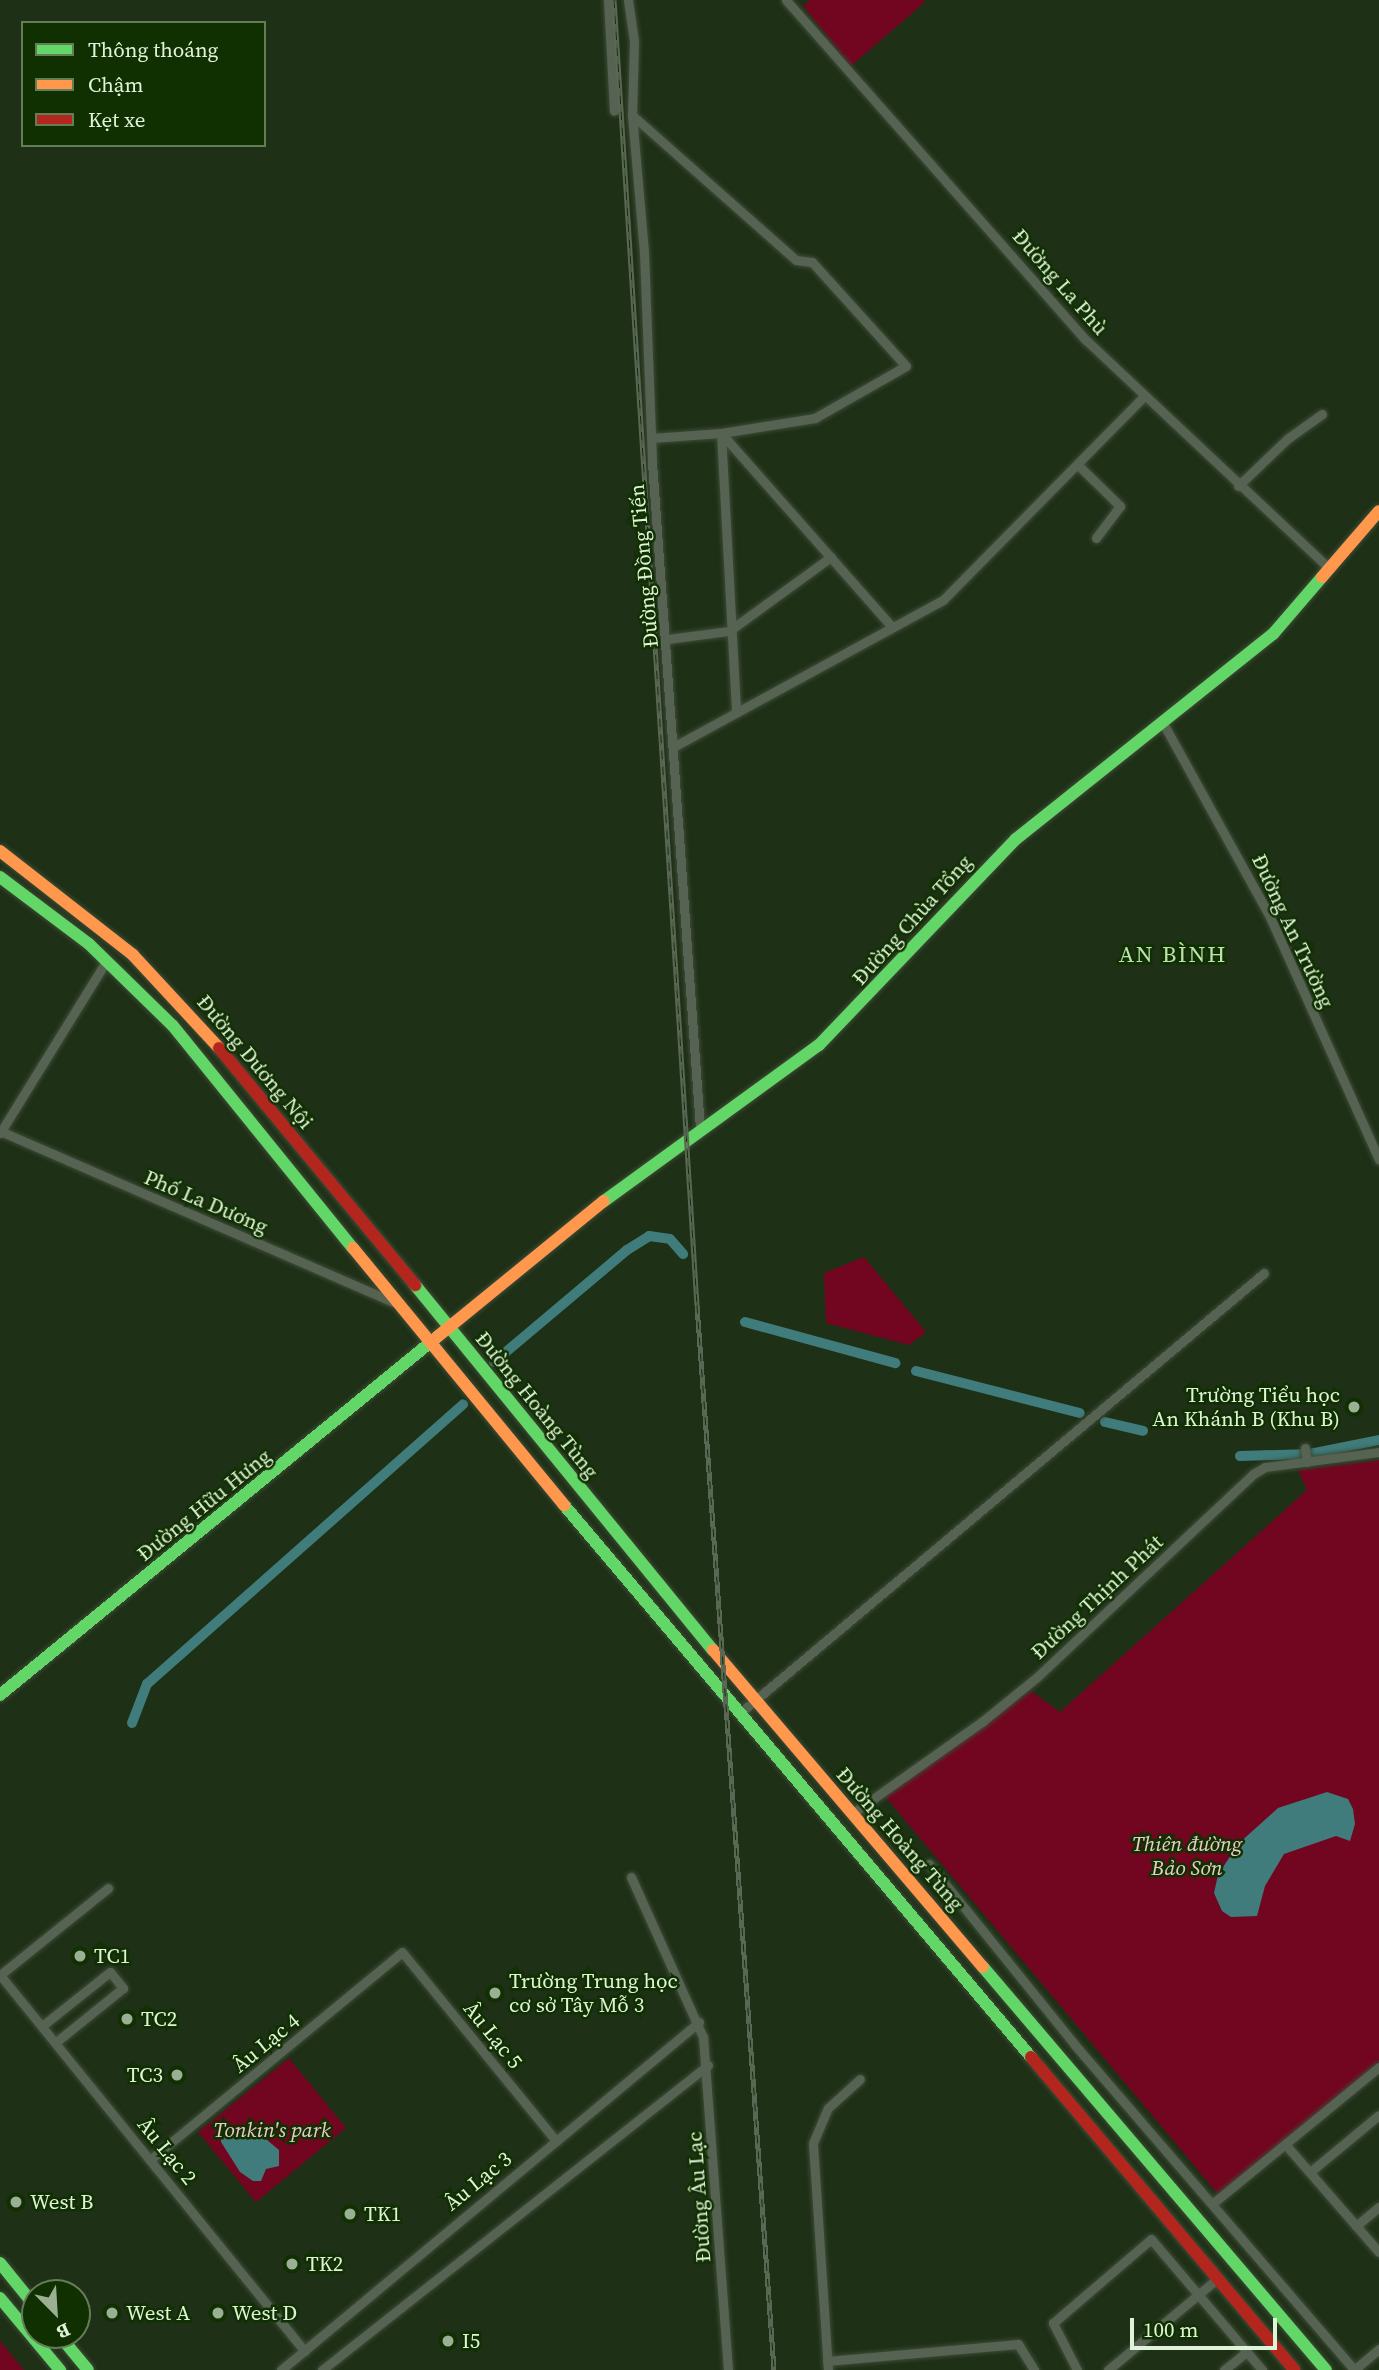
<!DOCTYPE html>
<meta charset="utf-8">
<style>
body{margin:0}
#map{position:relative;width:1379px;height:2370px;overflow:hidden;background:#1e3016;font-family:"Source Serif 4",serif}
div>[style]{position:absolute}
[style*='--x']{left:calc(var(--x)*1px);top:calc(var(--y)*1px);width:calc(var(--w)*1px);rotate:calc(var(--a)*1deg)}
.green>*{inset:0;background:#720620}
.water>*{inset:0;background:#3f7c7b}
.canal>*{height:10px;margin:-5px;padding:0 5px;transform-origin:5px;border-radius:5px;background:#3f7c7b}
.roads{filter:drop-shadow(0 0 2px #3d4b37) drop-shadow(0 0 2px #3d4b37)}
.street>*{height:9px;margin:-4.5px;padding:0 4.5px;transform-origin:4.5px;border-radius:4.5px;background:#566352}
.fast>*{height:12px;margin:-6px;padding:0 6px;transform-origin:6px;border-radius:6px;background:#63d668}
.slow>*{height:12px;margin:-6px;padding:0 6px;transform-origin:6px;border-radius:6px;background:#ff974d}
.jam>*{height:12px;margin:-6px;padding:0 6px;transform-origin:6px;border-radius:6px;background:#b3261e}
.rail>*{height:5px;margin-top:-2.5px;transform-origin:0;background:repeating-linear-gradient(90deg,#103001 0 8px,#5a6755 0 16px);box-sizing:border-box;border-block:2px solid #5a6755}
.dots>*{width:19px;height:19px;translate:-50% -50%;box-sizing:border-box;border:4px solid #103001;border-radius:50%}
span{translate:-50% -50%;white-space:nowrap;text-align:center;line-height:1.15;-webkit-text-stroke:5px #103001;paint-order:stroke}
.street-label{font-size:21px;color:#dff3d8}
.poi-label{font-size:21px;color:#dff3d8}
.right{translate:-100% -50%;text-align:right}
.left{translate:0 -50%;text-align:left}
.park-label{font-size:21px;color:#edcacb;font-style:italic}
.neighbourhood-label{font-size:23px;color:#bce2ae;letter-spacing:2px}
.legend{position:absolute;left:21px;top:21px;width:245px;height:126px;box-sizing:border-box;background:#103001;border:2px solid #637e57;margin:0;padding:9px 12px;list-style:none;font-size:21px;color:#dff3d8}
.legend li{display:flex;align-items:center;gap:14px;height:35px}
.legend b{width:35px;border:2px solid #637e57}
.north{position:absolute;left:21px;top:2279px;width:70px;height:70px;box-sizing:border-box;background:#103001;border:2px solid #637e57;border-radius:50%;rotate:156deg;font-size:19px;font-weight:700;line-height:28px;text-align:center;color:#dff3d8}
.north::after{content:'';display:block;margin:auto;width:24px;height:32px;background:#9baf94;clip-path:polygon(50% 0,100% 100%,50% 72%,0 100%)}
.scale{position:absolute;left:1130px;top:2318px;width:147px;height:32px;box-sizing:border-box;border:4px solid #dff3d8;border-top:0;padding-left:9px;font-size:21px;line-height:24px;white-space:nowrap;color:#dff3d8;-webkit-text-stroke:5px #103001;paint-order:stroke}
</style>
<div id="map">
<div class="green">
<i style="clip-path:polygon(810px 0,923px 0,925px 2px,851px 66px,803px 6px)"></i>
<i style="clip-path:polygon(864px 1257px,926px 1332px,909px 1345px,826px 1323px,824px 1273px)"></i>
<i style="clip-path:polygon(1379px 1460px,1379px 2063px,1218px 2194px,884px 1795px,1031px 1691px,1060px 1712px,1307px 1490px,1298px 1470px)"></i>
<i style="clip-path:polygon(289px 2058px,346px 2128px,256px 2202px,198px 2132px)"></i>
<i style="clip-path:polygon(0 2341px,24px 2370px,0 2370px)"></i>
</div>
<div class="water">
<i style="clip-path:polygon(1327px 1792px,1348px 1799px,1353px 1809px,1355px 1824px,1350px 1841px,1336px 1836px,1284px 1854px,1265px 1886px,1257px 1916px,1231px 1917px,1222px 1911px,1214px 1893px,1218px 1875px,1238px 1844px,1278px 1808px)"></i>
<i style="clip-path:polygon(233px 2127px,246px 2137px,260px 2134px,279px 2150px,279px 2166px,266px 2169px,261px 2181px,253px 2181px,240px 2172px,221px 2142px,221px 2137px)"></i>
</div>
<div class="canal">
<i style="--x:745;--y:1322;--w:156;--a:15.3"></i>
<i style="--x:494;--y:1362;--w:174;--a:-40.1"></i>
<i style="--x:627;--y:1250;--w:26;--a:-32"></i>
<i style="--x:649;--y:1236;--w:21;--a:8"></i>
<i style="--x:670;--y:1239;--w:20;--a:49"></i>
<i style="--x:916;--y:1371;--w:169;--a:14.4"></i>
<i style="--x:1105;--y:1422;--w:39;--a:13"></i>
<i style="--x:1240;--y:1456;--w:70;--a:-1.6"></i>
<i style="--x:1310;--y:1454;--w:70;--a:-11.5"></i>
<i style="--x:132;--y:1723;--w:42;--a:-69"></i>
<i style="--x:147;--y:1684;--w:422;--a:-41.5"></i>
</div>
<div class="roads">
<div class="street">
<i style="--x:608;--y:0;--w:111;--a:86.9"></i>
<i style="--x:628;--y:0;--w:41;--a:81.7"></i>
<i style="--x:634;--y:41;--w:74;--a:91.5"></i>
<i style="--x:632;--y:115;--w:138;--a:85"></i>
<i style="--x:644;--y:252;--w:210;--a:87.8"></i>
<i style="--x:652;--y:462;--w:669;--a:85.88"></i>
<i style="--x:786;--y:0;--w:453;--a:48.6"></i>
<i style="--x:1086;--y:340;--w:332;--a:43.2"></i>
<i style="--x:632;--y:115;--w:219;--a:41.5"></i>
<i style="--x:796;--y:260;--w:16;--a:7"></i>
<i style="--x:812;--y:262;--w:140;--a:47.9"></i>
<i style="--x:906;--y:366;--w:105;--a:150.3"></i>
<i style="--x:815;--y:418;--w:95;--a:170.9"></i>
<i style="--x:721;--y:433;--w:70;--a:175.9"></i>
<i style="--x:721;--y:433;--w:280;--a:86.9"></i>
<i style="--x:721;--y:433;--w:259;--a:48.6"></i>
<i style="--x:1078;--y:465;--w:59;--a:44.3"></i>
<i style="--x:1120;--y:506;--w:40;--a:127"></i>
<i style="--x:1238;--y:486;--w:68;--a:-43.8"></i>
<i style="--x:1287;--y:439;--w:43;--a:-35.5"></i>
<i style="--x:668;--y:639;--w:62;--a:-7.5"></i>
<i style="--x:729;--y:631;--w:126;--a:-36"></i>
<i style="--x:1163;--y:723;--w:222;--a:61.1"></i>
<i style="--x:1270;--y:917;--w:266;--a:65.8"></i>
<i style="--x:675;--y:746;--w:305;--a:-28.6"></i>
<i style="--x:943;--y:600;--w:285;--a:-45.4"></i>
<i style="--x:0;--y:1131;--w:429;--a:23.5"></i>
<i style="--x:0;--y:1133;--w:203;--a:-58.3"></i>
<i style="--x:1305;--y:1448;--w:14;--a:82"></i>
<i style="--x:740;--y:1713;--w:684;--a:-40.02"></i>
<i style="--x:853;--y:1813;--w:159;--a:-35.3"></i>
<i style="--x:983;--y:1721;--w:70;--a:-39.2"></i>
<i style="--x:1037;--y:1677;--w:296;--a:-43.2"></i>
<i style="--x:1253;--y:1474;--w:14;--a:-30"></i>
<i style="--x:1265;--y:1467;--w:115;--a:-7.5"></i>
<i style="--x:929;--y:1864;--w:231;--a:51.1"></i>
<i style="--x:1074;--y:2044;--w:430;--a:49.3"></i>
<i style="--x:631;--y:1877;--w:175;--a:65.8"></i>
<i style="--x:703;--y:2037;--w:334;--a:85.7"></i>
<i style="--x:108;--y:1888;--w:139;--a:141.1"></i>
<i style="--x:0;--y:1975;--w:484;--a:51"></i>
<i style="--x:42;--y:2026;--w:87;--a:-38.5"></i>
<i style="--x:110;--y:1972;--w:21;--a:51"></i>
<i style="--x:123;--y:1988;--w:86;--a:141.1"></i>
<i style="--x:1285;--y:2144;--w:143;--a:49"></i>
<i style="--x:151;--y:2159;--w:325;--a:-39.5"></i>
<i style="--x:402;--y:1952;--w:244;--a:50.8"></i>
<i style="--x:1310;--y:2172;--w:89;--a:-39.6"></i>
<i style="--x:1212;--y:2204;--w:216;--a:-39.4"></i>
<i style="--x:1356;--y:2226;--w:30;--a:-40"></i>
<i style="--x:827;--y:2361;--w:192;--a:-5.1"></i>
<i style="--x:1018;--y:2344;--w:31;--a:58"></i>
<i style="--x:281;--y:2370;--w:544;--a:-39.78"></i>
<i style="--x:322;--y:2370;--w:492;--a:-38.3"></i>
<i style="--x:828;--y:2370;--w:227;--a:-93.8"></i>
<i style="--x:813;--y:2143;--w:38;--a:-67"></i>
<i style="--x:828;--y:2108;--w:43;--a:-42.2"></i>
<i style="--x:1077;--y:2370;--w:53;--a:-117.1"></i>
<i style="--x:1053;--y:2323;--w:129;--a:-40.6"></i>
<i style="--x:1151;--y:2239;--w:172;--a:49.7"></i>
<i style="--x:1108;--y:2370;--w:143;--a:-39.9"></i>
<i style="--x:1224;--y:2370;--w:28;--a:-39"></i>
<i style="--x:1354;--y:2370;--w:33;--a:-40"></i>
</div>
<div class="fast">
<i style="--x:0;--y:877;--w:111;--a:37"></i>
<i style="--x:89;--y:944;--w:117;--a:44.3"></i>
<i style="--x:173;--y:1026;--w:286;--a:51"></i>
<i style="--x:604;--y:1201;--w:266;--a:-36"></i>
<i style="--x:819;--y:1045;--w:285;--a:-46.3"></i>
<i style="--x:1016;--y:839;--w:329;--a:-38.6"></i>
<i style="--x:1273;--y:634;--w:75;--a:-49.3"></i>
<i style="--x:415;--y:1285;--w:471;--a:50.8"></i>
<i style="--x:564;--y:1505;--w:723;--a:49.77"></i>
<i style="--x:0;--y:1695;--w:565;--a:-39.33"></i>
<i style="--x:983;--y:1967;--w:529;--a:49.6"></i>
<i style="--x:0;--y:2263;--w:55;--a:50.9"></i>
<i style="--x:0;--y:2298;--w:94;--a:50.2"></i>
<i style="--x:59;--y:2335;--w:45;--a:50.4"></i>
</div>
<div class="slow">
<i style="--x:1322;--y:577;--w:87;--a:-49.2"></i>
<i style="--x:0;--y:851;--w:169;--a:38"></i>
<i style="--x:133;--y:955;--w:127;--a:47.2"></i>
<i style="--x:353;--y:1248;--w:333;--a:50.6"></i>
<i style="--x:437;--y:1337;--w:215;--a:-39.2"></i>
<i style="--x:713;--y:1650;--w:416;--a:49.6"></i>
</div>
<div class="jam">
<i style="--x:219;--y:1048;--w:308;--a:50.4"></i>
<i style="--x:1031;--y:2057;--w:409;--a:49.9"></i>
</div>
</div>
<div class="rail">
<i style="--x:614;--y:0;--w:1308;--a:86.36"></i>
<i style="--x:697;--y:1305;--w:1068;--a:85.86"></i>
</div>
<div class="dots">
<i style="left:1354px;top:1407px;background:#9baf94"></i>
<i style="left:80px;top:1956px;background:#9baf94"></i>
<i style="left:495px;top:1993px;background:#9baf94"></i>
<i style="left:127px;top:2019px;background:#9baf94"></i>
<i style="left:177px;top:2075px;background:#9baf94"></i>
<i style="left:16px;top:2202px;background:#9baf94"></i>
<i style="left:350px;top:2214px;background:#9baf94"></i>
<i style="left:292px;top:2264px;background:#9baf94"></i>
<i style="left:112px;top:2313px;background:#9baf94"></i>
<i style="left:218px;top:2313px;background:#9baf94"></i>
<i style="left:448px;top:2341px;background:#9baf94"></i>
</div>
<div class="street-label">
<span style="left:1060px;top:282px;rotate:49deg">Đường La Phù</span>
<span style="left:644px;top:566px;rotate:-95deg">Đường Đồng Tiến</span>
<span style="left:912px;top:920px;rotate:-48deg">Đường Chùa Tổng</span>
<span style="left:1293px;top:931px;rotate:65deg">Đường An Trường</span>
<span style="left:255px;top:1062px;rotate:50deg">Đường Dương Nội</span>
<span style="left:206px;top:1202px;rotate:23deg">Phố La Dương</span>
<span style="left:537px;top:1405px;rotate:51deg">Đường Hoàng Tùng</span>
<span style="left:204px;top:1505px;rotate:-39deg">Đường Hữu Hưng</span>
<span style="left:1097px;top:1597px;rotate:-43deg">Đường Thịnh Phát</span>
<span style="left:900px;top:1839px;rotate:49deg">Đường Hoàng Tùng</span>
<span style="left:493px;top:2035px;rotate:51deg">Âu Lạc 5</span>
<span style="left:266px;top:2043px;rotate:-39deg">Âu Lạc 4</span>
<span style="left:167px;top:2151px;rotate:51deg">Âu Lạc 2</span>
<span style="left:478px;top:2181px;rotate:-39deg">Âu Lạc 3</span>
<span style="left:699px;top:2197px;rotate:-94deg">Đường Âu Lạc</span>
</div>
<div class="poi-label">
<span class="right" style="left:1340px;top:1407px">Trường Tiểu học<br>An Khánh B (Khu B)</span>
<span class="left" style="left:94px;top:1956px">TC1</span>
<span class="left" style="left:509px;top:1993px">Trường Trung học<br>cơ sở Tây Mỗ 3</span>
<span class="left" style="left:141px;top:2019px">TC2</span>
<span class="right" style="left:163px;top:2075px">TC3</span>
<span class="left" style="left:30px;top:2202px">West B</span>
<span class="left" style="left:364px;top:2214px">TK1</span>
<span class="left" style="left:306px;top:2264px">TK2</span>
<span class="left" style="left:126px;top:2313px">West A</span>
<span class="left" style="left:232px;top:2313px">West D</span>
<span class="left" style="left:462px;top:2341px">I5</span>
</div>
<div class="park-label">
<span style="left:1187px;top:1856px">Thiên đường<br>Bảo Sơn</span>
<span style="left:272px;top:2130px">Tonkin's park</span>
</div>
<div class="neighbourhood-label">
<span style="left:1173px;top:954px">AN BÌNH</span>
</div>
<ul class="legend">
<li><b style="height:9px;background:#63d668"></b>Thông thoáng</li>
<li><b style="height:9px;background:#ff974d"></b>Chậm</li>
<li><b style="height:9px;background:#b3261e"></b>Kẹt xe</li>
</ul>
<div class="north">B</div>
<div class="scale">100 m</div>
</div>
